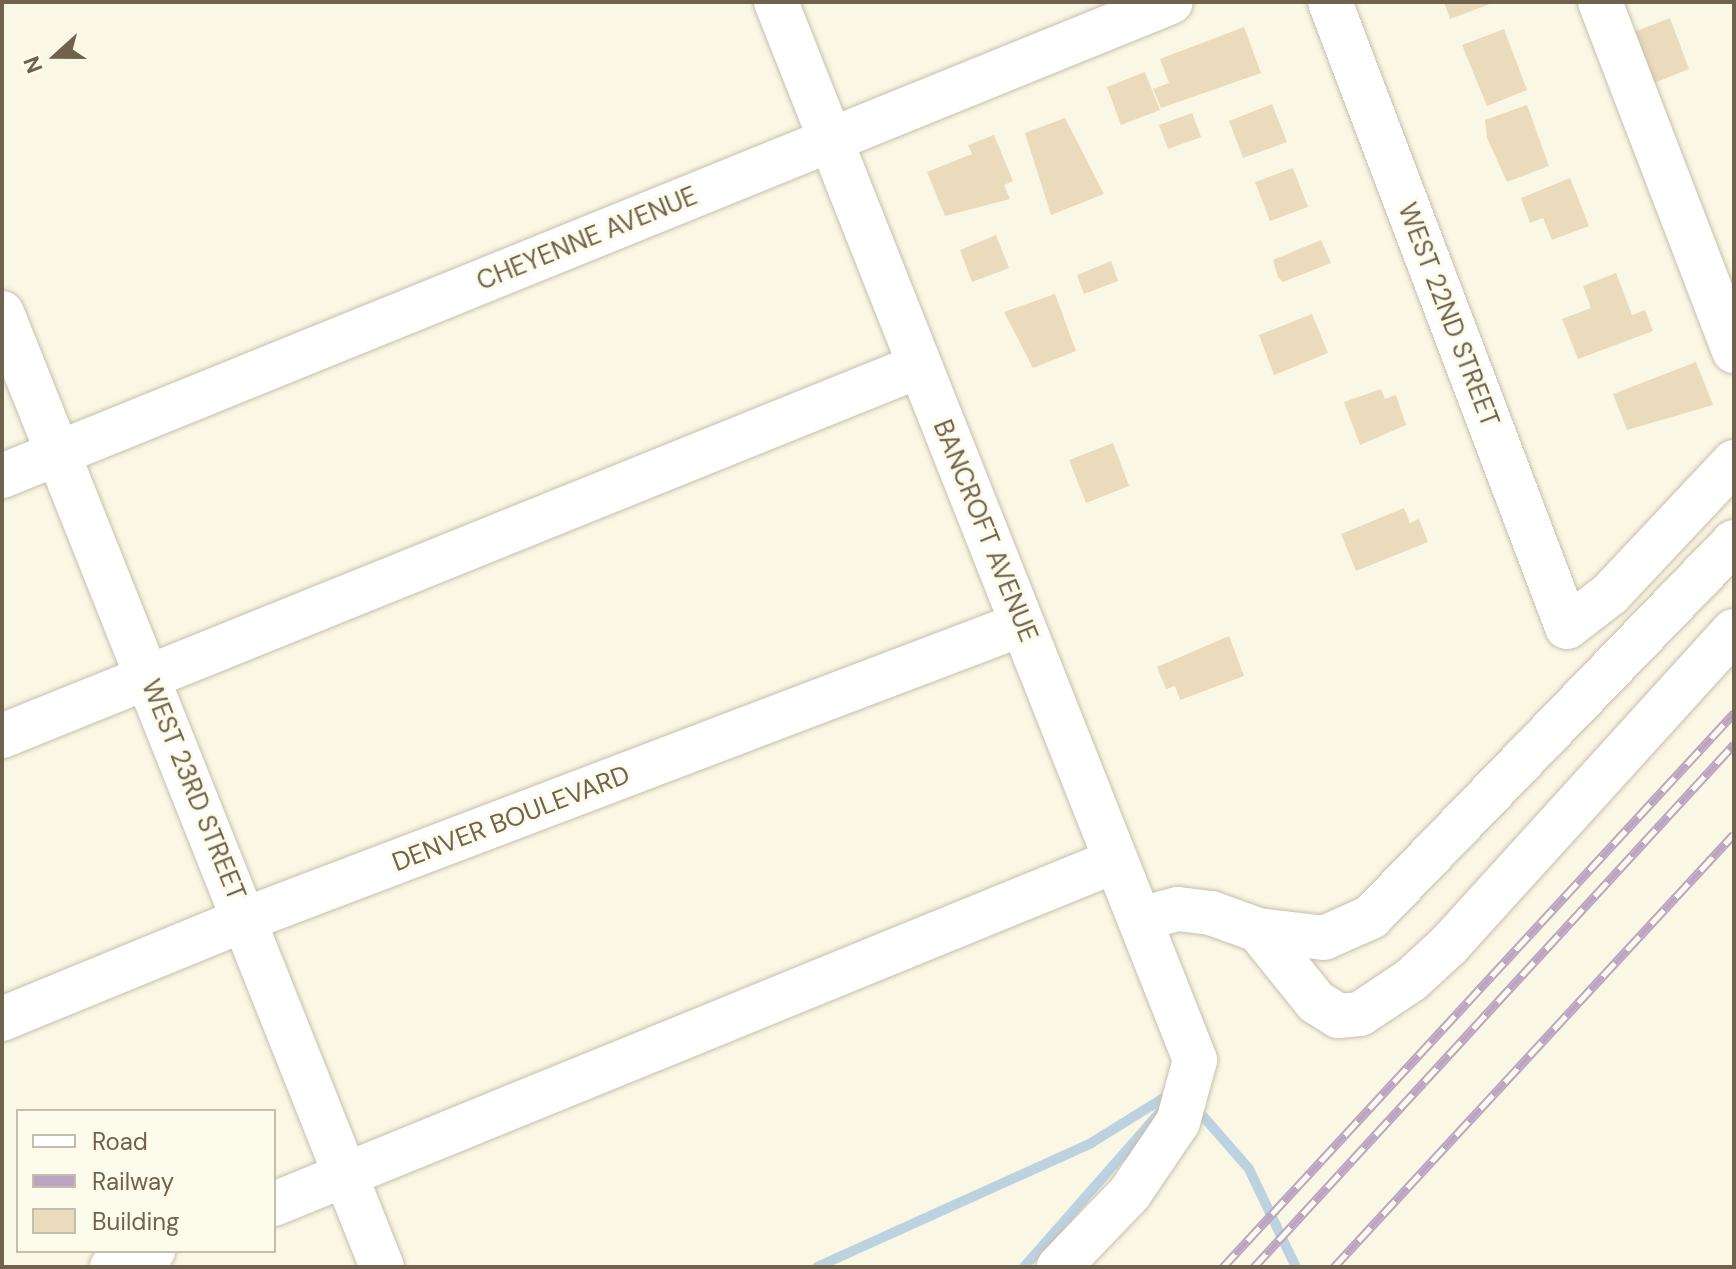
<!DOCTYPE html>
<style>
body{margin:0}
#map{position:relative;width:1736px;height:1269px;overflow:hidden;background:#faf7e5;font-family:"DM Sans",sans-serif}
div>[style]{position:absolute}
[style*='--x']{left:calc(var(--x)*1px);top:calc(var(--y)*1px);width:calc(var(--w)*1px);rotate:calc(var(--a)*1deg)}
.stream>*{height:10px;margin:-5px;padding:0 5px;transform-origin:5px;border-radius:5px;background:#bcd2e1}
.building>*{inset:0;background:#eadbbd}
.roads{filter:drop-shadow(0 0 2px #c7bfaa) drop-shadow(0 0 2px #c7bfaa)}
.minor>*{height:44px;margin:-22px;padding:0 22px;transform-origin:22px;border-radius:22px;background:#fff}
.rail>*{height:9px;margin-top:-4.5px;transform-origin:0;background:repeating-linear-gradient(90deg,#fdfbeb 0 18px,#bca5c2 0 36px);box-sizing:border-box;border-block:2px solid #bca5c2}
span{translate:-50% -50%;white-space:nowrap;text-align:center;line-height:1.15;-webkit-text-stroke:6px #fdfbeb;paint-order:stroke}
.street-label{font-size:26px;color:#70634d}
.frame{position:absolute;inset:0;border:4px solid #70634d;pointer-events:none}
.legend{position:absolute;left:16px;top:1109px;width:260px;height:144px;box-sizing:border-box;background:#fdfbeb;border:2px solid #c5beac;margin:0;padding:10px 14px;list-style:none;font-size:24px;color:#70634d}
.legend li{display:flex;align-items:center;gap:16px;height:40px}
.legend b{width:40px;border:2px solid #c5beac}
.north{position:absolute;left:16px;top:16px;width:80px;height:80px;-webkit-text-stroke:6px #fdfbeb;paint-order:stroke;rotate:249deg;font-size:22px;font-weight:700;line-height:32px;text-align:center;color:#70634d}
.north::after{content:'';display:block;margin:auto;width:28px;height:36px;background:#70634d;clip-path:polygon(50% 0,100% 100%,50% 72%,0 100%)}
</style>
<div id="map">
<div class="stream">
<i style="--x:1195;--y:1107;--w:82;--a:48.9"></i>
<i style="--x:1249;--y:1169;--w:109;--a:64.4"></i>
<i style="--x:817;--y:1267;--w:301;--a:-24.3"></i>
<i style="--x:1091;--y:1143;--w:84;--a:-31.8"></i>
<i style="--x:1162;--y:1099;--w:10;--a:11"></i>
<i style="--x:1024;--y:1267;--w:206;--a:-48.7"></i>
</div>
<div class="building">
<i style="clip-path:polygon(1444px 2px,1495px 2px,1450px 19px)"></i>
<i style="clip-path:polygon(1670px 18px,1689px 69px,1654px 83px,1634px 32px)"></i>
<i style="clip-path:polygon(1244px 27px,1261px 73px,1161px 108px,1153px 89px,1169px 83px,1160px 59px)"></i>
<i style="clip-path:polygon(1504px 29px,1527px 90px,1487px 106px,1462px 45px)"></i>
<i style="clip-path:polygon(1145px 72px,1160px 110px,1121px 125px,1107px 87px)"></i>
<i style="clip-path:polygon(1272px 104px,1287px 142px,1243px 158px,1229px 121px)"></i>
<i style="clip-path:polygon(1527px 105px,1549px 166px,1507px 182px,1487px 138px,1485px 120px)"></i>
<i style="clip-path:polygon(1192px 113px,1201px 137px,1168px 149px,1159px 125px)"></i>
<i style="clip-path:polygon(1065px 118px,1104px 194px,1051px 215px,1025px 133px)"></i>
<i style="clip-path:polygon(994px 135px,1013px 181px,1004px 185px,1010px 199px,945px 216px,927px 172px,972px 154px,968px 145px)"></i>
<i style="clip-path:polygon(1293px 168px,1308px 207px,1270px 221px,1255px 182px)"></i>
<i style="clip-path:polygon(1570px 178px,1589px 226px,1552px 240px,1543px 218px,1530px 223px,1521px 198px)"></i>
<i style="clip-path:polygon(996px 235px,1009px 268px,972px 282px,960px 250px)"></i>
<i style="clip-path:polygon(1321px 240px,1331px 263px,1283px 282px,1278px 277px,1273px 260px)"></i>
<i style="clip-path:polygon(1111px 261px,1118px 281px,1084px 294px,1077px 275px)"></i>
<i style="clip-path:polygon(1616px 273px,1632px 315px,1645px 310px,1653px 331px,1578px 359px,1562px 319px,1591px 308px,1583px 286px)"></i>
<i style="clip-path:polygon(1055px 294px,1076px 351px,1033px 368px,1004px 312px)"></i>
<i style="clip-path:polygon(1312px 314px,1328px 353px,1274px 375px,1259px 335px)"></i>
<i style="clip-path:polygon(1696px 362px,1713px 405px,1627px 430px,1613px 394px)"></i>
<i style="clip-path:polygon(1381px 389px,1385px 399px,1396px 395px,1406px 425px,1360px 445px,1344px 402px)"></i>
<i style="clip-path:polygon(1113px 443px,1129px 486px,1086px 503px,1069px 460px)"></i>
<i style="clip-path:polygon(1404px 508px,1410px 523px,1419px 519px,1428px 542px,1356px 571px,1341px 534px)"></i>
<i style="clip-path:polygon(1229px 636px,1244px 676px,1180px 700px,1175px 686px,1166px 689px,1157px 667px)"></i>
</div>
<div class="roads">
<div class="minor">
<i style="--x:776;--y:2;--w:1138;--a:68.39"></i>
<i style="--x:1195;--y:1060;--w:64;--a:105.3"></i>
<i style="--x:1178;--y:1122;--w:86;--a:124.1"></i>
<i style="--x:1130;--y:1193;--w:103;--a:133.8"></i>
<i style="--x:1330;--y:2;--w:668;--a:69.23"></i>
<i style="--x:1567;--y:627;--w:54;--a:-37.5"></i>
<i style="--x:1610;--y:594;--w:181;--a:-46.8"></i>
<i style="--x:1600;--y:2;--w:374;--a:69"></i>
<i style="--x:2;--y:313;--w:1027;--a:68.28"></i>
<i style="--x:2;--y:476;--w:1261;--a:-22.07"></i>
<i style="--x:2;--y:736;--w:989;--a:-21.97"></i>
<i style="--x:1140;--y:919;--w:39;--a:-15"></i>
<i style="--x:1178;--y:909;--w:33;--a:7"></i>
<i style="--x:1211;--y:913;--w:50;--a:19.9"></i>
<i style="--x:1258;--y:930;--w:66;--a:6.9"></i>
<i style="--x:1324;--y:938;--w:51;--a:-24.1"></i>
<i style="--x:1371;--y:917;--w:522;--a:-45.93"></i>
<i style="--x:1258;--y:930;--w:92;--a:51.1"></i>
<i style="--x:1316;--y:1002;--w:26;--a:32"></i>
<i style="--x:1338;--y:1016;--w:22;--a:-5"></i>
<i style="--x:1360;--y:1014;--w:61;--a:-33.7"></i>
<i style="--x:1411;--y:980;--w:52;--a:-42.6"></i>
<i style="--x:1449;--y:945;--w:424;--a:-47.8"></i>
<i style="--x:2;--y:1019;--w:264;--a:-22.3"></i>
<i style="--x:246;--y:919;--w:830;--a:-20.81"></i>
<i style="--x:274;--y:1204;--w:908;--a:-22.19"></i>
<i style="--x:112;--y:1267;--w:44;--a:-21.3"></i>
</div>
</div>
<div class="rail">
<i style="--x:1223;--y:1267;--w:754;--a:-47.31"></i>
<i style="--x:1254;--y:1267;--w:710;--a:-47.45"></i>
<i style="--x:1334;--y:1267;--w:589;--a:-47.27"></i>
</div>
<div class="street-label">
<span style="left:587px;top:239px;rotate:-22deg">CHEYENNE AVENUE</span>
<span style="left:1448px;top:315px;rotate:69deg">WEST 22ND STREET</span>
<span style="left:985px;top:531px;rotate:68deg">BANCROFT AVENUE</span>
<span style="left:193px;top:790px;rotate:68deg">WEST 23RD STREET</span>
<span style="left:511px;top:819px;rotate:-21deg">DENVER BOULEVARD</span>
</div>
<div class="frame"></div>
<ul class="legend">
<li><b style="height:10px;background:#fff"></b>Road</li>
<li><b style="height:10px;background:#bca5c2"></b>Railway</li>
<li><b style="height:22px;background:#eadbbd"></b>Building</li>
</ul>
<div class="north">N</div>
</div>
